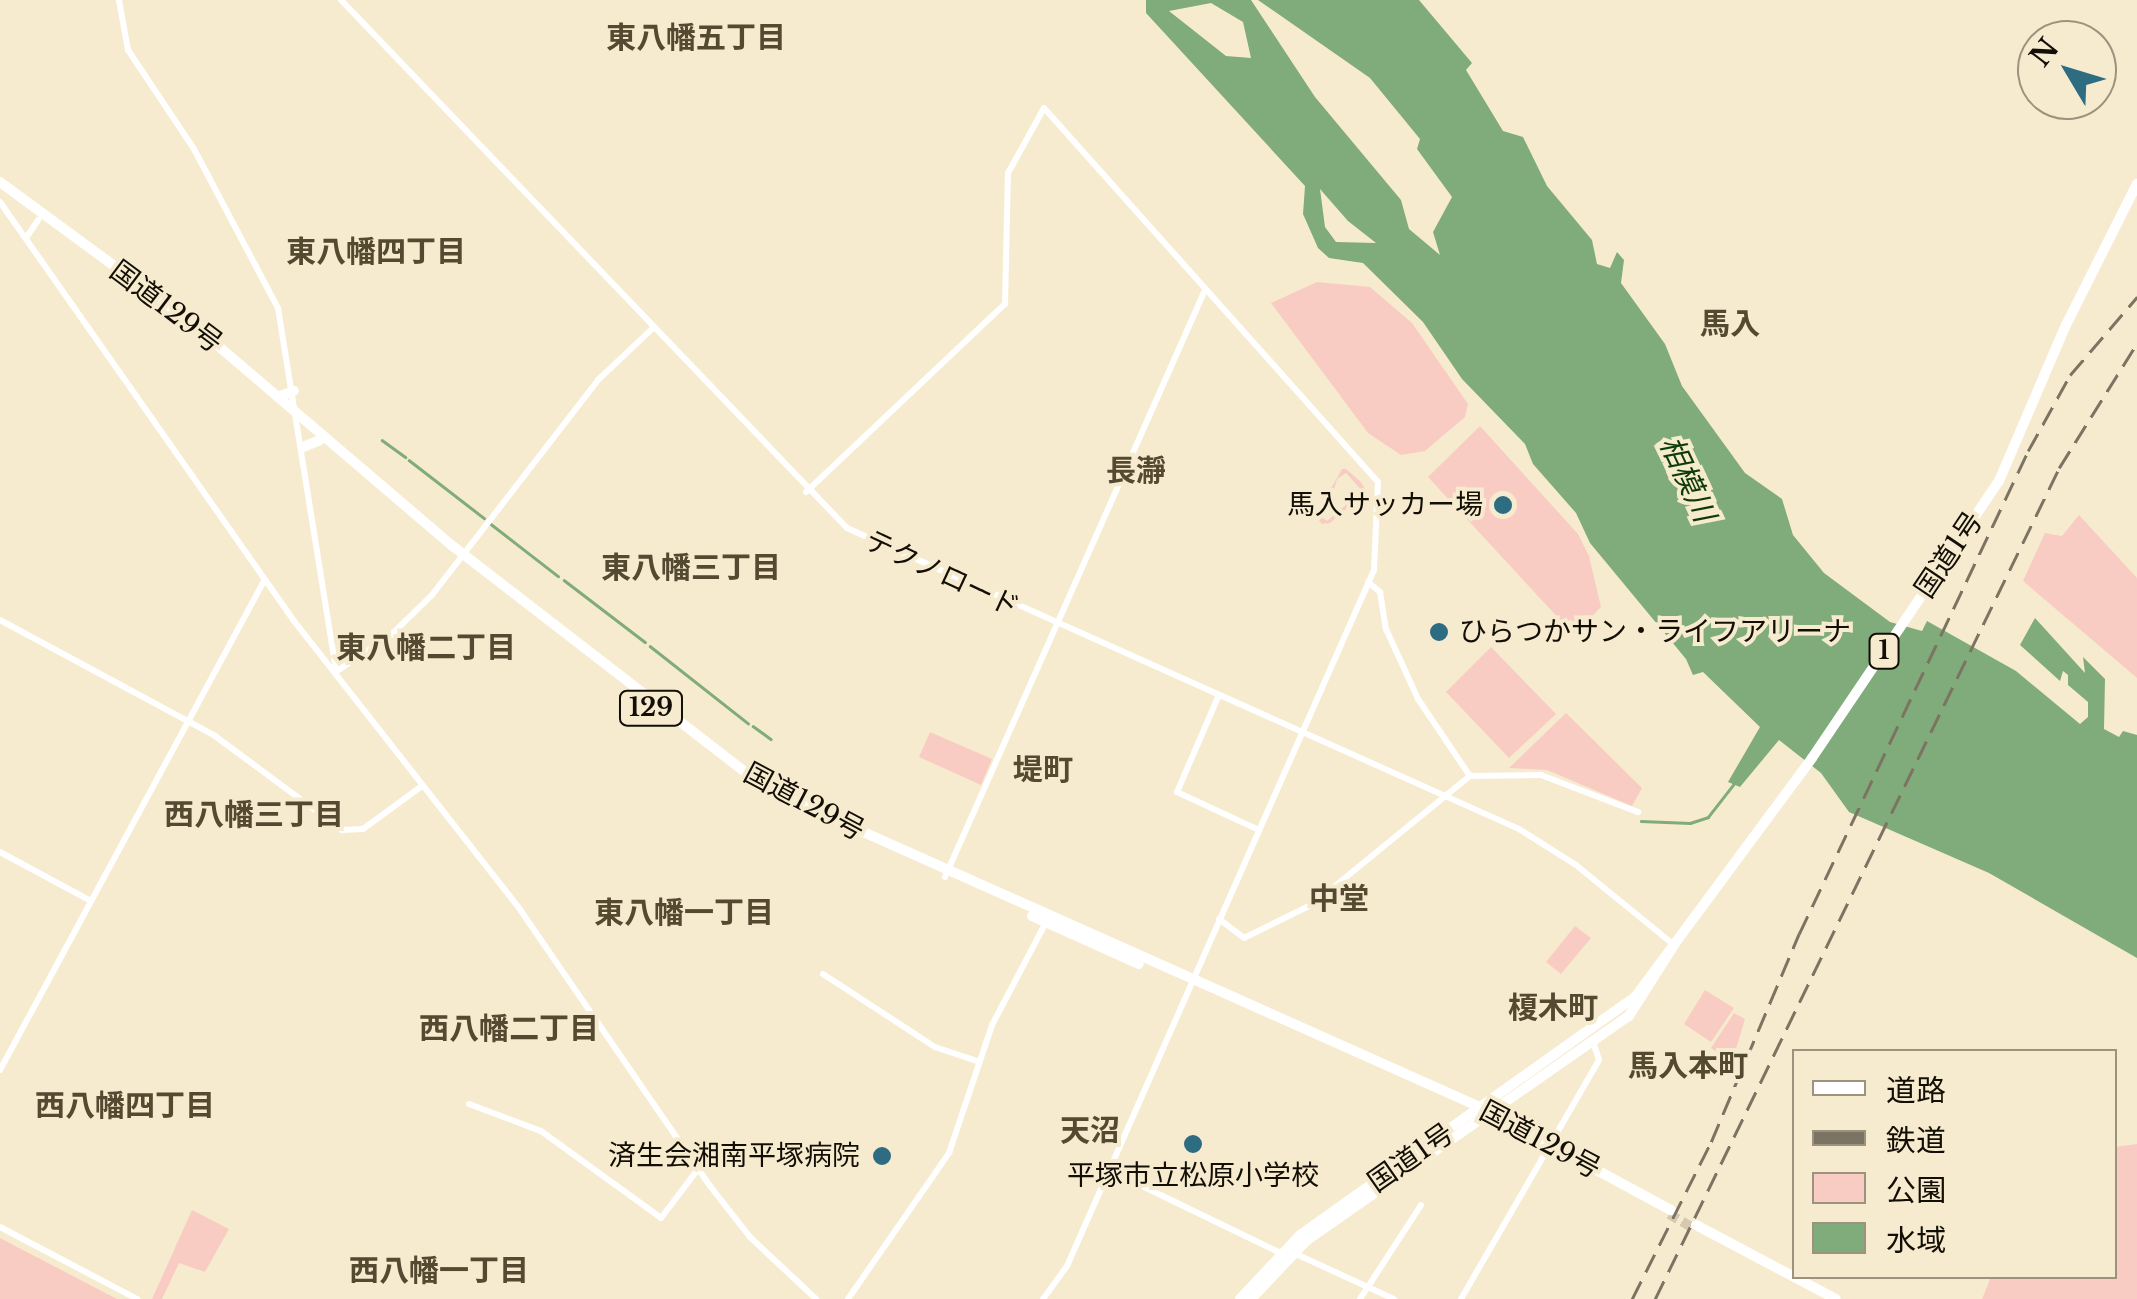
<!DOCTYPE html>
<meta charset="utf-8">
<style>
body{margin:0}
#map{position:relative;width:2137px;height:1299px;overflow:hidden;background:#f7ebcf;font-family:"Libre Baskerville","Noto Sans JP",serif}
div>[style]{position:absolute}
[style*='--x']{left:calc(var(--x)*1px);top:calc(var(--y)*1px);width:calc(var(--w)*1px);rotate:calc(var(--a)*1deg)}
.green>*{inset:0;background:#f9ccc3}
.water>*{inset:0;background:#80ab7a}
.stream>*{height:2.5px;margin:-1.25px;padding:0 1.25px;transform-origin:1.25px;border-radius:1.25px;background:#80ab7a}
.highway-tunnel>*{height:10px;margin-top:-5px;transform-origin:0;background:repeating-linear-gradient(90deg,#d5cab1 0 10px,transparent 0 15px)}
.secondary>*{height:6px;margin:-3px;padding:0 3px;transform-origin:3px;border-radius:3px;background:#fff}
.highway>*{height:10px;margin:-5px;padding:0 5px;transform-origin:5px;border-radius:5px;background:#fff}
.rail>*{height:2.5px;margin-top:-1.25px;transform-origin:0;background:repeating-linear-gradient(90deg,#7c7462 0 20px,transparent 0 30px)}
.dots>*{width:28px;height:28px;translate:-50% -50%;box-sizing:border-box;border:5px solid #f7ebcf;border-radius:50%}
span{translate:-50% -50%;white-space:nowrap;text-align:center;line-height:1.15;-webkit-text-stroke:8px #f7ebcf;paint-order:stroke}
.shield-label span{padding:2px 8px;background:#f7ebcf;border:2px solid;border-radius:8px;-webkit-text-stroke-width:0}
.shield-label{font-size:25px;color:#130f06;font-weight:700}
.street-label{font-size:28px;color:#130f06}
.poi-label{font-size:28px;color:#130f06}
.right{translate:-100% -50%;text-align:right}
.left{translate:0 -50%;text-align:left}
.neighbourhood-label{font-size:30px;color:#544931;font-weight:700}
.water-label{font-size:30px;color:#0e3b09;font-style:italic}
.legend{position:absolute;left:1792px;top:1049px;width:325px;height:230px;box-sizing:border-box;background:#f7ebcf;border:2px solid #9c937f;margin:0;padding:12px 18px;list-style:none;font-size:30px;color:#130f06}
.legend li{display:flex;align-items:center;gap:20px;height:50px}
.legend b{width:50px;border:2px solid #9c937f}
.north{position:absolute;left:2017px;top:20px;width:100px;height:100px;box-sizing:border-box;background:#f7ebcf;border:2px solid #9c937f;border-radius:50%;rotate:308deg;font-size:28px;font-weight:700;line-height:40px;text-align:center;color:#130f06}
.north::after{content:'';display:block;margin:auto;width:35px;height:45px;background:#2e6c82;clip-path:polygon(50% 0,100% 100%,50% 72%,0 100%)}
</style>
<div id="map">
<div class="green">
<i style="clip-path:polygon(1317px 282px,1370px 287px,1412px 323px,1468px 404px,1465px 417px,1425px 451px,1401px 455px,1368px 433px,1271px 303px)"></i>
<i style="clip-path:polygon(1480px 426px,1578px 534px,1589px 556px,1601px 607px,1574px 635px,1428px 477px)"></i>
<i style="clip-path:polygon(1342px 469px,1346px 469px,1361px 482px,1365px 489px,1364px 493px,1330px 523px,1322px 524px,1304px 502px,1327px 521px,1362px 491px,1346px 473px,1337px 479px,1330px 504px,1316px 495px,1329px 492px)"></i>
<i style="clip-path:polygon(2079px 515px,2137px 578px,2137px 678px,2023px 581px,2045px 533px,2062px 536px)"></i>
<i style="clip-path:polygon(1491px 647px,1556px 714px,1509px 758px,1446px 692px)"></i>
<i style="clip-path:polygon(1566px 713px,1642px 788px,1632px 806px,1547px 770px,1509px 768px)"></i>
<i style="clip-path:polygon(930px 732px,992px 759px,981px 785px,919px 757px)"></i>
<i style="clip-path:polygon(1575px 926px,1591px 938px,1561px 974px,1546px 962px)"></i>
<i style="clip-path:polygon(1705px 990px,1734px 1008px,1711px 1042px,1684px 1024px)"></i>
<i style="clip-path:polygon(1734px 1013px,1745px 1019px,1732px 1062px,1711px 1048px)"></i>
<i style="clip-path:polygon(2137px 1144px,2137px 1299px,1982px 1299px,1991px 1277px,2114px 1276px,2115px 1147px)"></i>
<i style="clip-path:polygon(192px 1210px,229px 1229px,205px 1272px,179px 1263px,162px 1299px,152px 1299px)"></i>
<i style="clip-path:polygon(0 1238px,117px 1299px,0 1299px)"></i>
</div>
<div class="water">
<i style="clip-path:polygon(evenodd,1146px 0,1251px 0,1315px 97px,1401px 200px,1409px 229px,1440px 255px,1433px 232px,1452px 197px,1417px 149px,1420px 139px,1370px 78px,1258px 0,1419px 0,1472px 63px,1466px 70px,1503px 131px,1523px 137px,1547px 186px,1592px 240px,1597px 264px,1610px 268px,1617px 252px,1624px 260px,1621px 283px,1665px 344px,1682px 386px,1745px 473px,1782px 499px,1793px 535px,1824px 573px,1890px 622px,1922px 631px,1927px 621px,2016px 671px,2080px 724px,2088px 717px,2088px 702px,2068px 685px,2068px 675px,2063px 671px,2060px 681px,2020px 645px,2035px 618px,2085px 673px,2083px 657px,2105px 679px,2104px 729px,2119px 737px,2123px 731px,2137px 735px,2137px 958px,1989px 873px,1849px 812px,1821px 773px,1779px 740px,1740px 787px,1728px 782px,1760px 727px,1703px 672px,1693px 675px,1686px 659px,1590px 543px,1576px 513px,1533px 464px,1525px 444px,1462px 379px,1423px 322px,1363px 263px,1329px 258px,1318px 248px,1303px 214px,1305px 186px,1146px 13px,1146px 0,1211px 3px,1243px 22px,1251px 58px,1226px 56px,1169px 11px,1211px 3px,1146px 0,1320px 189px,1348px 221px,1376px 243px,1336px 242px,1325px 227px,1320px 189px)"></i>
</div>
<div class="stream">
<i style="--x:382;--y:440;--w:29;--a:36"></i>
<i style="--x:409;--y:460;--w:95;--a:37.7"></i>
<i style="--x:491;--y:524;--w:85;--a:37.8"></i>
<i style="--x:564;--y:580;--w:102;--a:37.4"></i>
<i style="--x:650;--y:646;--w:125;--a:38.2"></i>
<i style="--x:753;--y:726;--w:22;--a:36"></i>
<i style="--x:1641;--y:821;--w:49;--a:2.3"></i>
<i style="--x:1690;--y:823;--w:19;--a:-18"></i>
<i style="--x:1708;--y:817;--w:41;--a:-52"></i>
</div>
<div class="highway-tunnel">
<i style="--x:1669;--y:1214;--w:30;--a:30"></i>
</div>
<div class="secondary">
<i style="--x:119;--y:0;--w:51;--a:79.8"></i>
<i style="--x:128;--y:50;--w:119;--a:56.3"></i>
<i style="--x:194;--y:149;--w:180;--a:62.2"></i>
<i style="--x:278;--y:308;--w:367;--a:80.9"></i>
<i style="--x:341;--y:0;--w:731;--a:46.22"></i>
<i style="--x:847;--y:528;--w:736;--a:24.13"></i>
<i style="--x:1519;--y:829;--w:67;--a:32.3"></i>
<i style="--x:1576;--y:865;--w:125;--a:39.2"></i>
<i style="--x:0;--y:202;--w:512;--a:54.94"></i>
<i style="--x:294;--y:621;--w:368;--a:51.9"></i>
<i style="--x:521;--y:911;--w:334;--a:55.5"></i>
<i style="--x:710;--y:1186;--w:65;--a:51.9"></i>
<i style="--x:750;--y:1237;--w:91;--a:43.2"></i>
<i style="--x:26;--y:238;--w:22;--a:-56"></i>
<i style="--x:806;--y:492;--w:274;--a:-43.4"></i>
<i style="--x:1005;--y:304;--w:131;--a:-88.7"></i>
<i style="--x:1008;--y:173;--w:74;--a:-61"></i>
<i style="--x:1044;--y:108;--w:501;--a:48.23"></i>
<i style="--x:1378;--y:482;--w:88;--a:92.6"></i>
<i style="--x:1374;--y:570;--w:761;--a:113.8"></i>
<i style="--x:1067;--y:1266;--w:41;--a:126"></i>
<i style="--x:1368;--y:582;--w:16;--a:40"></i>
<i style="--x:1380;--y:592;--w:37;--a:81"></i>
<i style="--x:1386;--y:629;--w:77;--a:65.4"></i>
<i style="--x:1418;--y:699;--w:93;--a:56"></i>
<i style="--x:0;--y:620;--w:244;--a:28.3"></i>
<i style="--x:215;--y:736;--w:158;--a:36.5"></i>
<i style="--x:342;--y:830;--w:21;--a:-3"></i>
<i style="--x:363;--y:829;--w:73;--a:-36.1"></i>
<i style="--x:337;--y:671;--w:65;--a:-33.7"></i>
<i style="--x:391;--y:635;--w:57;--a:-44.3"></i>
<i style="--x:432;--y:595;--w:272;--a:-52.3"></i>
<i style="--x:598;--y:380;--w:74;--a:-43.4"></i>
<i style="--x:1218;--y:697;--w:103;--a:113.3"></i>
<i style="--x:1177;--y:792;--w:90;--a:24.9"></i>
<i style="--x:0;--y:852;--w:103;--a:28.3"></i>
<i style="--x:945;--y:877;--w:642;--a:-66.11"></i>
<i style="--x:1219;--y:919;--w:31;--a:37"></i>
<i style="--x:1244;--y:938;--w:77;--a:-26.2"></i>
<i style="--x:1313;--y:904;--w:203;--a:-39.2"></i>
<i style="--x:1470;--y:776;--w:71;--a:-0.8"></i>
<i style="--x:1541;--y:775;--w:104;--a:20.9"></i>
<i style="--x:823;--y:974;--w:134;--a:33.1"></i>
<i style="--x:935;--y:1047;--w:47;--a:18.4"></i>
<i style="--x:0;--y:1070;--w:556;--a:-61.64"></i>
<i style="--x:469;--y:1104;--w:77;--a:20.6"></i>
<i style="--x:541;--y:1131;--w:148;--a:35.9"></i>
<i style="--x:661;--y:1218;--w:61;--a:-52.9"></i>
<i style="--x:1109;--y:1170;--w:193;--a:25.8"></i>
<i style="--x:0;--y:1227;--w:155;--a:27.7"></i>
<i style="--x:1296;--y:1254;--w:108;--a:24.7"></i>
<i style="--x:848;--y:1299;--w:178;--a:-55.3"></i>
<i style="--x:949;--y:1153;--w:135;--a:-71.4"></i>
<i style="--x:992;--y:1025;--w:116;--a:-62.3"></i>
<i style="--x:1360;--y:1299;--w:112;--a:-57"></i>
<i style="--x:1461;--y:1299;--w:276;--a:-60"></i>
<i style="--x:1599;--y:1060;--w:19;--a:-108"></i>
</div>
<div class="highway">
<i style="--x:0;--y:182;--w:235;--a:36.3"></i>
<i style="--x:189;--y:321;--w:348;--a:40.5"></i>
<i style="--x:454;--y:547;--w:396;--a:37.7"></i>
<i style="--x:767;--y:789;--w:783;--a:24.04"></i>
<i style="--x:1482;--y:1108;--w:215;--a:28.4"></i>
<i style="--x:278;--y:397;--w:17;--a:-21"></i>
<i style="--x:303;--y:447;--w:18;--a:-22"></i>
<i style="--x:1032;--y:916;--w:117;--a:24.2"></i>
<i style="--x:1696;--y:1225;--w:158;--a:27.9"></i>
<i style="--x:1240;--y:1299;--w:88;--a:-46.8"></i>
<i style="--x:1300;--y:1235;--w:412;--a:-35.4"></i>
<i style="--x:1636;--y:996;--w:296;--a:-53.5"></i>
<i style="--x:1812;--y:758;--w:334;--a:-56"></i>
<i style="--x:1999;--y:481;--w:170;--a:-66.8"></i>
<i style="--x:2066;--y:325;--w:158;--a:-63.3"></i>
<i style="--x:1251;--y:1299;--w:80;--a:-46.5"></i>
<i style="--x:1306;--y:1241;--w:394;--a:-34.9"></i>
<i style="--x:1629;--y:1016;--w:84;--a:-57.6"></i>
</div>
<div class="rail">
<i style="--x:1632;--y:1299;--w:176;--a:-63.3"></i>
<i style="--x:1711;--y:1142;--w:226;--a:-67.1"></i>
<i style="--x:1799;--y:934;--w:535;--a:-64.63"></i>
<i style="--x:2028;--y:451;--w:87;--a:-61.1"></i>
<i style="--x:2070;--y:375;--w:103;--a:-49.3"></i>
<i style="--x:1655;--y:1299;--w:924;--a:-64.07"></i>
<i style="--x:2059;--y:468;--w:147;--a:-58"></i>
</div>
<div class="dots">
<i style="left:1503px;top:505px;background:#2e6c82"></i>
<i style="left:1439px;top:632px;background:#2e6c82"></i>
<i style="left:1193px;top:1144px;background:#2e6c82"></i>
<i style="left:882px;top:1156px;background:#2e6c82"></i>
</div>
<div class="shield-label">
<span style="left:1884px;top:651px">1</span>
<span style="left:651px;top:708px">129</span>
</div>
<div class="street-label">
<span style="left:166px;top:307px;rotate:37deg">国道129号</span>
<span style="left:1949px;top:555px;rotate:-56deg">国道1号</span>
<span style="left:942px;top:574px;rotate:25deg">テクノロード</span>
<span style="left:804px;top:802px;rotate:28deg">国道129号</span>
<span style="left:1540px;top:1140px;rotate:28deg">国道129号</span>
<span style="left:1411px;top:1158px;rotate:-35deg">国道1号</span>
</div>
<div class="poi-label">
<span class="right" style="left:1483px;top:505px">馬入サッカー場</span>
<span class="left" style="left:1459px;top:632px">ひらつかサン・ライフアリーナ</span>
<span class="right" style="left:860px;top:1156px">済生会湘南平塚病院</span>
<span style="left:1193px;top:1176px">平塚市立松原小学校</span>
</div>
<div class="neighbourhood-label">
<span style="left:696px;top:38px">東八幡五丁目</span>
<span style="left:376px;top:252px">東八幡四丁目</span>
<span style="left:1730px;top:324px">馬入</span>
<span style="left:1136px;top:471px">長瀞</span>
<span style="left:691px;top:568px">東八幡三丁目</span>
<span style="left:426px;top:648px">東八幡二丁目</span>
<span style="left:1043px;top:770px">堤町</span>
<span style="left:254px;top:815px">西八幡三丁目</span>
<span style="left:1339px;top:899px">中堂</span>
<span style="left:684px;top:913px">東八幡一丁目</span>
<span style="left:1553px;top:1008px">榎木町</span>
<span style="left:509px;top:1029px">西八幡二丁目</span>
<span style="left:1688px;top:1066px">馬入本町</span>
<span style="left:125px;top:1106px">西八幡四丁目</span>
<span style="left:1090px;top:1131px">天沼</span>
<span style="left:439px;top:1271px">西八幡一丁目</span>
</div>
<div class="water-label">
<span style="left:1687px;top:479px;rotate:65deg">相模川</span>
</div>
<ul class="legend">
<li><b style="height:12px;background:#fff"></b>道路</li>
<li><b style="height:12px;background:#7c7462"></b>鉄道</li>
<li><b style="height:28px;background:#f9ccc3"></b>公園</li>
<li><b style="height:28px;background:#80ab7a"></b>水域</li>
</ul>
<div class="north">N</div>
</div>
